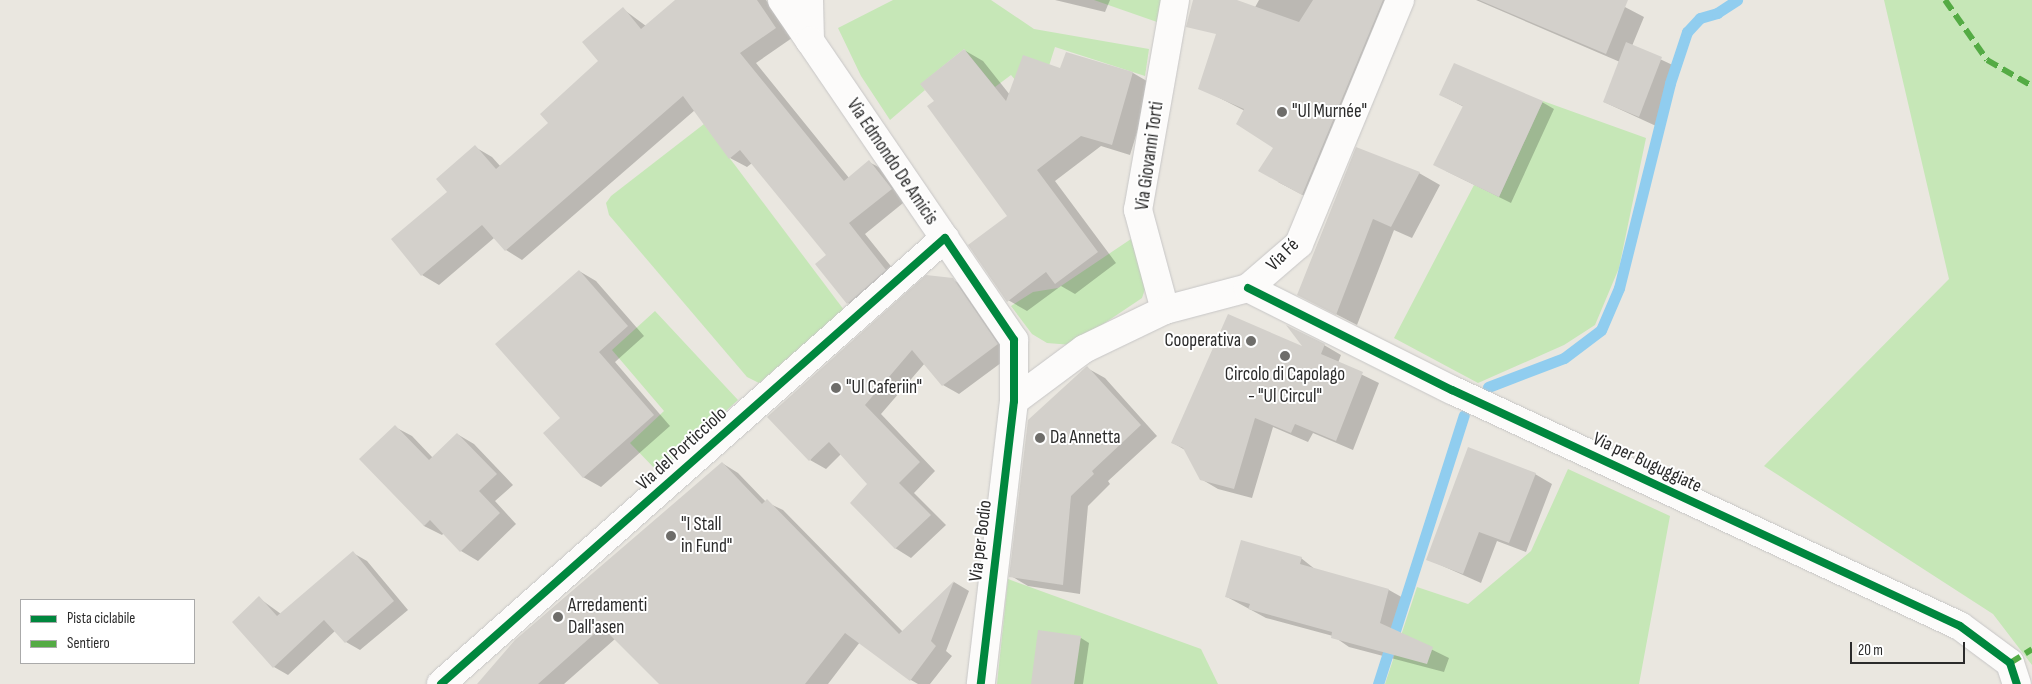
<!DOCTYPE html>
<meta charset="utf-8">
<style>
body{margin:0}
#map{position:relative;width:2032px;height:684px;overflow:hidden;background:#eae7e0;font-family:"Sofia Sans Condensed",sans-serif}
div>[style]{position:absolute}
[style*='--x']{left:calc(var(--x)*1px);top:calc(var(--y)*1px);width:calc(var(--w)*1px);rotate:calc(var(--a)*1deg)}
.green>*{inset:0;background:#c6e7b7}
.shadow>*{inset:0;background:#0003}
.stream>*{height:11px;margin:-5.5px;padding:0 5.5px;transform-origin:5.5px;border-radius:5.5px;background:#90cdef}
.building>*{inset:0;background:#d3d0cb}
.roads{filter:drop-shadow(0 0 1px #c7c6c6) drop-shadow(0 0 1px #c7c6c6)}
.minor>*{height:28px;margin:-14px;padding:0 14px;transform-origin:14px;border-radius:14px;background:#fcfbfa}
.tertiary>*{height:28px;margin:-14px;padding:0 14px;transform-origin:14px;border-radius:14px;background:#fcfbfa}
.quiet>*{height:6px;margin-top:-3px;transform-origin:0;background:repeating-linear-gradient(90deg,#54ab44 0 12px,transparent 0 18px)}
.cycleway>*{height:8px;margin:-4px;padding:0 4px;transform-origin:4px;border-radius:4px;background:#00873e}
.dots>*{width:14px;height:14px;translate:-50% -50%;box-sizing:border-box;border:2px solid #fff;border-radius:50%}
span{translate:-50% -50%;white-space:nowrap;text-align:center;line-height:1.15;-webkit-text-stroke:4px #fff;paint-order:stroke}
.poi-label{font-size:19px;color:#2b2b2b}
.left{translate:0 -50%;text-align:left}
.right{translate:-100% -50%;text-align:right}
.street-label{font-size:19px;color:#2b2b2b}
.legend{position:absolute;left:20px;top:599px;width:175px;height:65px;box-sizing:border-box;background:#fff;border:1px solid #aaa;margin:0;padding:6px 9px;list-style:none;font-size:15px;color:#2b2b2b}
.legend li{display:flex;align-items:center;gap:10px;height:25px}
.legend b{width:25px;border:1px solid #aaa}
.scale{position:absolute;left:1850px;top:642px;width:115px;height:22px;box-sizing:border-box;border:2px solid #2b2b2b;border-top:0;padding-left:6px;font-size:15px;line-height:18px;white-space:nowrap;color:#2b2b2b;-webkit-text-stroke:4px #fff;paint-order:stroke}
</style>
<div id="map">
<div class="green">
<i style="clip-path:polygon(893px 0,991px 0,1034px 29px,1149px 49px,1145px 76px,1055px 47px,1041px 91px,1027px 94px,1011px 75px,995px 87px,964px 49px,921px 84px,925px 90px,890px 120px,861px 76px,838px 28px)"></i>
<i style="clip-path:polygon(1094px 0,1161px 0,1157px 22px)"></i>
<i style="clip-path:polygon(1884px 0,2032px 0,2032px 665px,1993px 614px,1764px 466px,1949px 279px)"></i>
<i style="clip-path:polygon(1543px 101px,1646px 138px,1619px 268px,1595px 325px,1564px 345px,1478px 383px,1394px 338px,1474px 185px,1499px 197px)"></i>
<i style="clip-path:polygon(704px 124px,844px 310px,759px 383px,747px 377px,609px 215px,606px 203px,611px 196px)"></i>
<i style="clip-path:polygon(1131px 239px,1146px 286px,1142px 298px,1072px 345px,1047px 343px,1032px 334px,1011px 306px,1033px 292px,1058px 288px)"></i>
<i style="clip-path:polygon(655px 311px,738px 400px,658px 472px,630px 443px,664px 411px,612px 350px)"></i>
<i style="clip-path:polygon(1568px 469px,1670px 516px,1639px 684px,1385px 684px,1417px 587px,1468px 604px,1531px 551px)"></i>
<i style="clip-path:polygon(1008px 579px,1201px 649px,1218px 684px,997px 684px)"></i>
</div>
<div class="shadow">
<i style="clip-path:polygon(677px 0,766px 0,792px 38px,756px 63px,849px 178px,869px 162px,886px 171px,908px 199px,865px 234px,902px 280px,865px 313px,848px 303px,828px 255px,752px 163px,747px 167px,730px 158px,695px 110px,522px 260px,506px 250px,494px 238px,439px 285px,422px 275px,449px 192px,475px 147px,492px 157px,501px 167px,550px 123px,600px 61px,623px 9px,646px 26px)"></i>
<i style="clip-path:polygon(1055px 0,1110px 0,1105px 12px)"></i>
<i style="clip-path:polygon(1259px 0,1411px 0,1322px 205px,1278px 182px,1275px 148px,1245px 111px,1208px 92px)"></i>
<i style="clip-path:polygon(1476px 0,1625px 0,1623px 6px,1644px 17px,1632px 46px,1679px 68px,1656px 126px,1604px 102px,1620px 62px)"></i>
<i style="clip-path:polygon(964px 50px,983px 61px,1010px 95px,1061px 70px,1066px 54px,1133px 73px,1152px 84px,1130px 155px,1101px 146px,1055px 181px,1116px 263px,1075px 294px,1061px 286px,1027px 311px,1008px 300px,1009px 216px,936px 101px)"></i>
<i style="clip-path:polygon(1441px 95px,1542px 102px,1554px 109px,1511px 203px,1446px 171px,1464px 107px)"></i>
<i style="clip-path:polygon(1357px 149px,1419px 173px,1440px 185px,1412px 238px,1394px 230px,1357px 325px,1299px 295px)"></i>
<i style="clip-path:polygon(579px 271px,596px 281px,644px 336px,615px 362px,670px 426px,601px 487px,583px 477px,562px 418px)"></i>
<i style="clip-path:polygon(953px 280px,969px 289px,1013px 354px,959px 394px,943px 385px,925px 363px,881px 414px,935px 471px,914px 493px,946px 525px,911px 558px,895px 548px,869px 484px,841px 454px,826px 469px,810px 460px)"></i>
<i style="clip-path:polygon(1324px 345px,1341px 355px,1338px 363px,1379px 383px,1353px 450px,1313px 433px,1308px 442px,1273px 427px,1252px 498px,1218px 489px,1201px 479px,1185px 450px,1173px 443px,1305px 348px)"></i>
<i style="clip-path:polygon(1087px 368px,1105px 378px,1157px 436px,1108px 481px,1110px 484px,1088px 506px,1080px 594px,1028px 586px,1011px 576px)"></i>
<i style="clip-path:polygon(395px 427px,412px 436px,433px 458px,457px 434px,474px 444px,513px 485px,495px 501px,516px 524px,478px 561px,461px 551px,444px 533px,442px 535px,424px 526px)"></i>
<i style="clip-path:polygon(722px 463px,738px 473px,766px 502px,783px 510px,903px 632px,954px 582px,969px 591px,946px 651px,952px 656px,930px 684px,918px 684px,911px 680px,860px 642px,828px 684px,661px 684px,615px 639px,564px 684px,481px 684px)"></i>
<i style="clip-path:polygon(1535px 474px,1552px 484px,1526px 552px,1497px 541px,1481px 583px,1427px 559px)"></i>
<i style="clip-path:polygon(353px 553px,367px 561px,408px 610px,360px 650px,346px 642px,336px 630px,288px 675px,274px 667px,259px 598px,281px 614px)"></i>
<i style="clip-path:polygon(1301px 558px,1316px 570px,1389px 590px,1405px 599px,1396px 632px,1449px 658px,1444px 672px,1349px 647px,1333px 636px,1266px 618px,1227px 597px)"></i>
<i style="clip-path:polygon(1081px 638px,1089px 643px,1083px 684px,1032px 684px)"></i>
</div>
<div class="stream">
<i style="--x:1488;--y:387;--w:81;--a:-20.9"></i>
<i style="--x:1564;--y:358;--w:46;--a:-37.1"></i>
<i style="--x:1601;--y:330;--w:46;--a:-66.8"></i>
<i style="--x:1619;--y:288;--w:211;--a:-76"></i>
<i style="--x:1670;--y:83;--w:54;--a:-71.6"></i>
<i style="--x:1687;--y:32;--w:19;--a:-47"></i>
<i style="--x:1700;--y:18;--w:18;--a:-16"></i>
<i style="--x:1717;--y:13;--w:24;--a:-33"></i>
<i style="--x:1378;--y:684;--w:282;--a:-72.3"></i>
</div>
<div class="building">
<i style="clip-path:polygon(675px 0,757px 0,776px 28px,740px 53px,844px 181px,869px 160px,892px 189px,849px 223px,886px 270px,847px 304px,815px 264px,826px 255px,740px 150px,729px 159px,683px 96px,505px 251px,482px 225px,421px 276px,391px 239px,447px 192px,436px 179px,475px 145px,496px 169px,548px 123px,540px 114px,598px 61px,582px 42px,623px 7px,641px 29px)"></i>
<i style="clip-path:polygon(1193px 0,1237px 0,1299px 22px,1313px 0,1383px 0,1302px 195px,1258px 171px,1273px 148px,1236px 124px,1244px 109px,1198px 89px,1216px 34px,1186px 27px)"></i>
<i style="clip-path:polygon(1479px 0,1628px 0,1606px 54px)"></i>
<i style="clip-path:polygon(1626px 42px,1662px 57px,1639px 117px,1603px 102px)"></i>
<i style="clip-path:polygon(964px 49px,1006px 101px,1023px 55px,1060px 68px,1066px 52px,1133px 72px,1112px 145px,1081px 136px,1037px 170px,1098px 252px,1055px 284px,1046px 272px,1007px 302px,968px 245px,1007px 216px,927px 106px,934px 101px,920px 84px)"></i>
<i style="clip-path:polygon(1454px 63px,1543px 101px,1499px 197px,1433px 165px,1463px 106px,1439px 95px)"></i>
<i style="clip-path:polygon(1356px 147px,1420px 172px,1391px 227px,1373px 219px,1336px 315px,1297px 295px)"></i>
<i style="clip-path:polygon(579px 270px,628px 326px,599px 352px,654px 415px,583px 478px,543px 433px,560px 418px,495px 344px)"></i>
<i style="clip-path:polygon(926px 275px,953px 278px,998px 344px,942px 386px,912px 350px,865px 405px,920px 462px,899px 483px,931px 515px,895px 549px,850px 503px,867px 484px,829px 442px,809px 461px,767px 417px)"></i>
<i style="clip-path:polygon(1228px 314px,1302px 346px,1286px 325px,1325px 344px,1321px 354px,1363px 372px,1336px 441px,1295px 424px,1291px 433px,1255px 418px,1234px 489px,1200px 480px,1183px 448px,1171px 443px)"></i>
<i style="clip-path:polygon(1087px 366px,1141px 425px,1092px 471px,1094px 474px,1071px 496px,1063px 585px,1009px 577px,1028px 420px)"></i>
<i style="clip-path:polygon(395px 425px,429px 460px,457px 433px,497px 474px,479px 491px,500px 513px,460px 552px,430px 520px,424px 526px,359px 459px)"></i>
<i style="clip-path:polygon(1468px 447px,1536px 473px,1509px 543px,1479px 532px,1463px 574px,1426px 560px)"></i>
<i style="clip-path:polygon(722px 462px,762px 504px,767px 499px,899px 634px,954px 581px,931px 641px,936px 646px,910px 681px,845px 633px,805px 684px,659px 684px,602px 627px,538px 684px,477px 684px,515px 640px)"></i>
<i style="clip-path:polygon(1241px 540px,1302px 557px,1300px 564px,1389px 589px,1380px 623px,1433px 647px,1427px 664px,1331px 638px,1332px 632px,1248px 609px,1250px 604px,1225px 597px)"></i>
<i style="clip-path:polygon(353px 551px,394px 601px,345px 643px,324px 620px,273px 668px,232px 622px,259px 596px,277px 616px)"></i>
<i style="clip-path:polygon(1038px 630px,1081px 636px,1074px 684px,1031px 684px)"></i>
</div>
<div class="roads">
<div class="minor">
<i style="--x:782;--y:0;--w:50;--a:55.7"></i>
<i style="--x:1248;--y:288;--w:228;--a:26.6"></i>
<i style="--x:1452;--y:390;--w:560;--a:24.92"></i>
<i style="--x:1960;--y:626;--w:62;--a:36.5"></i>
<i style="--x:2010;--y:663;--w:22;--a:72"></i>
<i style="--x:1165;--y:310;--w:104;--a:-105.1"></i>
<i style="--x:1138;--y:210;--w:213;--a:-80"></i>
<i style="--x:1014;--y:401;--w:87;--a:-36.6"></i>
<i style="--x:1084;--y:349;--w:90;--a:-25.7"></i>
<i style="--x:1165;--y:310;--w:86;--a:-14.8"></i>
<i style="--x:1248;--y:288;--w:67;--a:-40.8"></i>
<i style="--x:1299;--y:244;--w:264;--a:-67.5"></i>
<i style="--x:441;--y:684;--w:673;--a:-41.51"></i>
</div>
<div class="tertiary">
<i style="--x:809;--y:0;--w:41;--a:88.6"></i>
<i style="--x:810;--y:41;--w:362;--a:55.7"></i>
<i style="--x:1014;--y:340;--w:61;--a:90"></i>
<i style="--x:1014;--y:401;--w:285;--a:96.7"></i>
</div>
</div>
<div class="quiet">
<i style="--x:1945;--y:0;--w:73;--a:55"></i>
<i style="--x:1987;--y:60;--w:52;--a:30"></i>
<i style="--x:2010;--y:663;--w:26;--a:-32"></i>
</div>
<div class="cycleway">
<i style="--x:1248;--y:288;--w:228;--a:26.6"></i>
<i style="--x:1452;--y:390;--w:560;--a:24.92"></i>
<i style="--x:1960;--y:626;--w:62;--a:36.5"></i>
<i style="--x:2010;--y:663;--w:22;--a:72"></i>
<i style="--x:441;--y:684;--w:673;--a:-41.51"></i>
<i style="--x:945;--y:238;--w:123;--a:55.9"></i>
<i style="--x:1014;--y:340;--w:61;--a:90"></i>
<i style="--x:1014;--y:401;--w:285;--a:96.7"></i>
</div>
<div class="dots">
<i style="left:1282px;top:112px;background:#6e6d6a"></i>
<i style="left:1251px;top:341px;background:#6e6d6a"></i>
<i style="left:1285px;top:356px;background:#6e6d6a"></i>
<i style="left:836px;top:388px;background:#6e6d6a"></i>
<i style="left:1040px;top:438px;background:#6e6d6a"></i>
<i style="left:671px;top:536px;background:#6e6d6a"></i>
<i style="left:558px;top:617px;background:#6e6d6a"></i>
</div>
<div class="poi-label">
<span class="left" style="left:1292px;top:112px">"Ul Murnée"</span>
<span class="right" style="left:1241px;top:341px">Cooperativa</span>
<span style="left:1285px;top:386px">Circolo di Capolago<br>- "Ul Circul"</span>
<span class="left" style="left:846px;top:388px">"Ul Caferiin"</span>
<span class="left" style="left:1050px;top:438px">Da Annetta</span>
<span class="left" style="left:681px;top:536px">"I Stall<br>in Fund"</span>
<span class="left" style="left:568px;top:617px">Arredamenti<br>Dall'asen</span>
</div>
<div class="street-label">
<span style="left:1150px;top:156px;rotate:-82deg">Via Giovanni Torti</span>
<span style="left:892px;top:162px;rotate:56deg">Via Edmondo De Amicis</span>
<span style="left:1283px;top:255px;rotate:-45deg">Via Fé</span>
<span style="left:682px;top:449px;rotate:-42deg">Via del Porticciolo</span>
<span style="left:1647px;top:463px;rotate:25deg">Via per Buguggiate</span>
<span style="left:981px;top:541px;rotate:-83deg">Via per Bodio</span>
</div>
<ul class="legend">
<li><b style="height:6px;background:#00873e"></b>Pista ciclabile</li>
<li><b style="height:6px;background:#54ab44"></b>Sentiero</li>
</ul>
<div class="scale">20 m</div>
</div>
